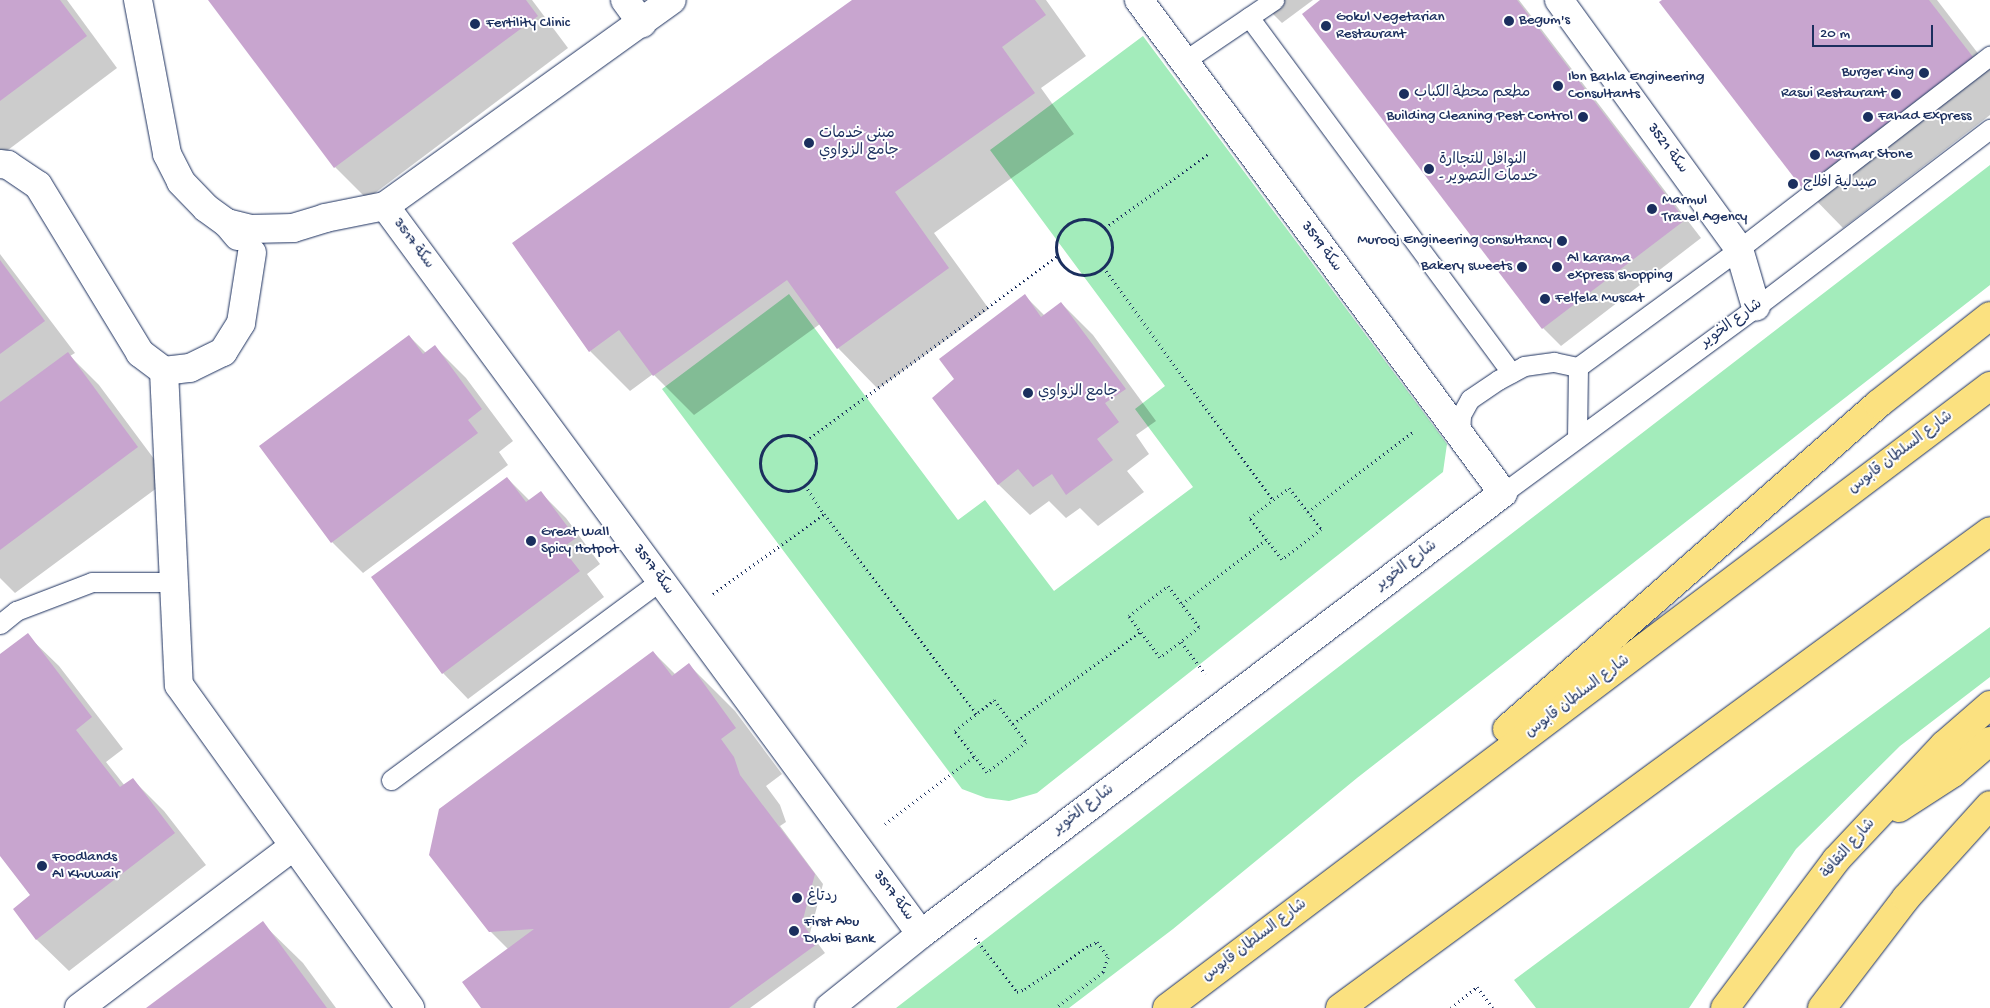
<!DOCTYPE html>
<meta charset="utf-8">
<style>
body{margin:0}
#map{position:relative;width:1990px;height:1008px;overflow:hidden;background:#fff;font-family:"Gochi Hand","Playpen Sans Arabic",sans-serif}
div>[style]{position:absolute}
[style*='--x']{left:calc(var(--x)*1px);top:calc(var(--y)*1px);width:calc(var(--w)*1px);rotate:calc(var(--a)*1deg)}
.green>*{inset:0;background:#a3ecbb}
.shadow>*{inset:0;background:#0003}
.building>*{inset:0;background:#c8a5cf}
.path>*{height:3px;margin-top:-1.5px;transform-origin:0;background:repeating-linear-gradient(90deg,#1b2f5e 0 1px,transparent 0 5px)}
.path>.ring{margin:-1.5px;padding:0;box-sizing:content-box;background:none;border:3px solid #1b2f5e;border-radius:50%}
.roads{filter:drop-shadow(0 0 1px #1b2f5e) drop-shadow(0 0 1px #1b2f5e)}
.lane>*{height:19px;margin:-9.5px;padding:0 9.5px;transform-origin:9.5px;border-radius:9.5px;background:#fff}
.street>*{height:28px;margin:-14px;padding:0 14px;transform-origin:14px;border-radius:14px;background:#fff}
.secondary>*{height:28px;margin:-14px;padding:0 14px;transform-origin:14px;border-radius:14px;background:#fff}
.primary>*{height:28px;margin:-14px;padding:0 14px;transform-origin:14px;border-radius:14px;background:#fbe180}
.highway>*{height:28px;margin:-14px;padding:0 14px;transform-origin:14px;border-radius:14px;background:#fbe180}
.dots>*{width:14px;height:14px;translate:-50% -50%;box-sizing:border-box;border:2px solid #fff;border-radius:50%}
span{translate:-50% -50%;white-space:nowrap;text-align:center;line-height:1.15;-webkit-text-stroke:4px #fff;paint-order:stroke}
.poi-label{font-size:15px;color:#1b2f5e}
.left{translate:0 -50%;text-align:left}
.right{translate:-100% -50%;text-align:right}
.street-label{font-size:15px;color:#1b2f5e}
.scale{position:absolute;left:1812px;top:25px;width:121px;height:22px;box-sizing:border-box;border:2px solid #1b2f5e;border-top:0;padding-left:6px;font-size:15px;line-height:18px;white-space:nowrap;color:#1b2f5e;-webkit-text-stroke:4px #fff;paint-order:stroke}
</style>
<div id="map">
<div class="green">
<i style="clip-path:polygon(1143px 36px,1447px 444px,1443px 472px,1037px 793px,1009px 801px,986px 798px,962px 789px,662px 389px,789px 294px,958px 520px,985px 500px,1054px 591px,1193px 487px,1135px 409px,1165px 386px,990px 150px)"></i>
<i style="clip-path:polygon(1990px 165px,1990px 285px,1357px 778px,1173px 929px,1069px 1008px,896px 1008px)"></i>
<i style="clip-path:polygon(1990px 627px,1990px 677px,1900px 746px,1796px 849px,1689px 1008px,1536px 1008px,1514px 980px)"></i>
</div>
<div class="shadow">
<i style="clip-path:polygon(0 0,67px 0,117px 68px,0 156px)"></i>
<i style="clip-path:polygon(210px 0,532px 0,568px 48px,367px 199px,335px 167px)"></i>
<i style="clip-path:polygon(855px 0,1046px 0,1086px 56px,1041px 88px,1074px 134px,934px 233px,989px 309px,878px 389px,838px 348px,820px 324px,694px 415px,653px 374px,630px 391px,590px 351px)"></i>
<i style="clip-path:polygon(1259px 0,1313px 0,1282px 23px)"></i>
<i style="clip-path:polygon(1322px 0,1519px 0,1701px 238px,1561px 346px,1543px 328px,1304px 14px)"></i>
<i style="clip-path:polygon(1664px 0,1937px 0,1990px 69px,1990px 115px,1843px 228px,1803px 187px,1661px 2px)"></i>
<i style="clip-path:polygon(0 254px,75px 353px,70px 356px,99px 385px,169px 479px,15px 593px,0 578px)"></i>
<i style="clip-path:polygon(1025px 296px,1045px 316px,1061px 303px,1093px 335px,1156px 421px,1136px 435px,1149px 454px,1127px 471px,1144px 492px,1098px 526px,1080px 508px,1066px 518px,1049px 501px,1030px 515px,998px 484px,956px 380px)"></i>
<i style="clip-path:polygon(409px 336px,426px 353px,435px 347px,466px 378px,513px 441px,499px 452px,508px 465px,363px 573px,332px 542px)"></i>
<i style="clip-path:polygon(507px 478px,530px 501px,541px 493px,566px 518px,600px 564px,587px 574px,604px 597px,468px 699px,443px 673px,373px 578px)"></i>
<i style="clip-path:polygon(27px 635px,59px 666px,123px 749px,106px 762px,125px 786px,133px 780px,164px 811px,206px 865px,69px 971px,37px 940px,14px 909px,32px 896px,0 854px,0 656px)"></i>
<i style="clip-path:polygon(653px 652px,676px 675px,689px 665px,735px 711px,782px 774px,766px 786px,780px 805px,786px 822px,780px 826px,823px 884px,810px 933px,825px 953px,750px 1008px,482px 1008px,508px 949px,490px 931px)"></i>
<i style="clip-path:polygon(262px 923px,303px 963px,336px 1008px,149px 1008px)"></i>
</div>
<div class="building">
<i style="clip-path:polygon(0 0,60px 0,87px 36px,0 101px)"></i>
<i style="clip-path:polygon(208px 0,526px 0,538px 16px,334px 168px)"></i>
<i style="clip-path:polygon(852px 0,1035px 0,1046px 15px,1002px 47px,1035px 93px,895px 192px,949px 268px,837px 349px,787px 280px,653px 376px,619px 330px,589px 352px,512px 243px)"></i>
<i style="clip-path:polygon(1320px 0,1517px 0,1685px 220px,1542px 329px,1302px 14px)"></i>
<i style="clip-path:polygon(1662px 0,1929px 0,1973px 57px,1802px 188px,1659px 2px)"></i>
<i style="clip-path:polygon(0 260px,45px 321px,0 354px)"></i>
<i style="clip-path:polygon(1025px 294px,1041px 317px,1061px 302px,1126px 389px,1105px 403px,1119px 422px,1097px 439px,1113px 460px,1066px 495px,1052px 474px,1033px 487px,1018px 469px,998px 485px,932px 398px,954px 379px,939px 359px)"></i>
<i style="clip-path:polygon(409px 335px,423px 354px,435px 345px,482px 409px,468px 420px,478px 433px,331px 543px,259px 446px)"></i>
<i style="clip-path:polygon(68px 352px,138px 447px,0 550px,0 402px)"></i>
<i style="clip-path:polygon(507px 477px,526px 502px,541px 491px,576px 538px,562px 548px,580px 571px,442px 674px,371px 577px)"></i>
<i style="clip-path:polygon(28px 633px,92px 717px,76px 730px,120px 787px,133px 778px,175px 833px,36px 940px,13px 909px,30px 895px,0 856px,0 654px)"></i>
<i style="clip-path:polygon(653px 651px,672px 676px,689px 663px,736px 728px,721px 739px,734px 757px,740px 775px,815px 874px,802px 923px,817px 944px,729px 1008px,481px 1008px,462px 982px,534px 929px,489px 932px,429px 855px,439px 809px)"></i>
<i style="clip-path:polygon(263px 921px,327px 1008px,146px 1008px)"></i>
</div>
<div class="path">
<i class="ring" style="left:1056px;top:219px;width:53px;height:53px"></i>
<i style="--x:1105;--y:228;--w:127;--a:-35.7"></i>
<i style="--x:1103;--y:267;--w:288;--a:53.9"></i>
<i class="ring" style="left:760px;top:435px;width:53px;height:53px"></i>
<i style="--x:806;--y:441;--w:312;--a:-36.4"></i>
<i style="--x:805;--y:485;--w:35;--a:57"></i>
<i style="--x:824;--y:514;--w:252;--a:52.6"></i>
<i style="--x:1289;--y:488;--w:52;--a:52"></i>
<i style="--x:1321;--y:529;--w:49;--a:142.4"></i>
<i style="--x:1282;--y:559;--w:52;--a:-128"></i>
<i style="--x:1250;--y:518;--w:49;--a:-37.6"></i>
<i style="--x:1308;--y:512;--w:132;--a:-37.3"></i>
<i style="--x:1168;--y:586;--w:51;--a:52.9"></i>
<i style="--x:1199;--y:627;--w:49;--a:142.4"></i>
<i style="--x:1160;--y:657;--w:51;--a:-127.1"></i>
<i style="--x:1129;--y:616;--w:49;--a:-37.6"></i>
<i style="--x:713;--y:594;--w:137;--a:-35.8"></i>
<i style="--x:1182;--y:604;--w:106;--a:-37.3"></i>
<i style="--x:1181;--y:642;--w:40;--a:53"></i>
<i style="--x:994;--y:700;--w:53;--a:52.7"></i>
<i style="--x:1026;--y:742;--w:49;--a:142.4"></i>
<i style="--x:987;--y:772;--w:52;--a:-128"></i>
<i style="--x:955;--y:731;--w:50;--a:-38.5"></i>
<i style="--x:1013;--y:724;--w:158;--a:-36"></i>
<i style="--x:885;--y:824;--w:111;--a:-37"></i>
<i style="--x:975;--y:938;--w:68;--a:52.1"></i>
<i style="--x:1017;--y:992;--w:9;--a:-21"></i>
<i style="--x:1025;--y:989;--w:78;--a:-34.1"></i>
<i style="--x:1090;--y:945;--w:8;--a:-23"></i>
<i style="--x:1097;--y:942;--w:19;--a:54"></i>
<i style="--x:1108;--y:957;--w:16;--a:108"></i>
<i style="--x:1103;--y:972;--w:60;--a:143.1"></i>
<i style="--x:1451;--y:1008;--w:33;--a:-39"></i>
<i style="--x:1477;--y:987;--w:26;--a:53"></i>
</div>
<div class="roads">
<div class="lane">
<i style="--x:1249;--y:17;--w:442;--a:53.6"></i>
<i style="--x:1184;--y:61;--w:109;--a:-34.1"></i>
<i style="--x:1460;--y:435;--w:20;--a:-87"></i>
<i style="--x:1461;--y:415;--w:18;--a:-61"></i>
<i style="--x:1470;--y:399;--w:34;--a:-34"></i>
<i style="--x:1498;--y:380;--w:30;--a:-28"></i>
<i style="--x:1524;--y:366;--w:30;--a:-8"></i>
<i style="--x:1554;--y:362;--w:25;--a:12"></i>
<i style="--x:1577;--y:438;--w:71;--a:-89.2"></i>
<i style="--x:1578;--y:367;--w:200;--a:-36.2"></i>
<i style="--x:1739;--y:249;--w:317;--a:-37.6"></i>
<i style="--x:1503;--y:493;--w:314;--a:-36.3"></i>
<i style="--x:1756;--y:307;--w:294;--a:-37.3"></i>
<i style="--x:0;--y:624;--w:21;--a:-39"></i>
<i style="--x:16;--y:611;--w:81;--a:-20.9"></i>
<i style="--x:92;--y:582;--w:82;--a:0"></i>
<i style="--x:391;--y:780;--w:336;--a:-36.5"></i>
</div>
<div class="street">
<i style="--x:138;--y:0;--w:157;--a:79.3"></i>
<i style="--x:167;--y:154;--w:31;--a:63"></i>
<i style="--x:181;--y:182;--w:36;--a:46"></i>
<i style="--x:206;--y:208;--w:26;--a:36"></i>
<i style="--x:227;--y:223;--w:17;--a:50"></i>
<i style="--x:625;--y:0;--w:29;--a:54"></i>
<i style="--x:1559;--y:0;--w:307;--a:54.1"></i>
<i style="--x:1739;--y:249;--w:60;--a:73.7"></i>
<i style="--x:0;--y:164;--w:8;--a:7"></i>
<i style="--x:8;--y:165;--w:36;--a:34"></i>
<i style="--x:38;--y:185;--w:197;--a:58.7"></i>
<i style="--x:140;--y:353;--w:30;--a:37"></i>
<i style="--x:164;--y:371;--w:26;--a:-7"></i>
<i style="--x:190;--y:368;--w:37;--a:-26"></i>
<i style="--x:223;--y:352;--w:34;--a:-58"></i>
<i style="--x:241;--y:323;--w:71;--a:-81.1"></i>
<i style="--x:385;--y:206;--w:904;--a:53.64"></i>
<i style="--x:227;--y:223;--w:25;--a:14"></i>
<i style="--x:251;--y:229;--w:42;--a:-1.4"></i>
<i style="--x:293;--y:228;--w:34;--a:-17"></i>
<i style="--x:325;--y:218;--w:61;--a:-11.3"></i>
<i style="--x:385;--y:206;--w:353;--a:-35.7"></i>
<i style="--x:164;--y:371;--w:314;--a:87.3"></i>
<i style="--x:179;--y:685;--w:397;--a:54.4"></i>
<i style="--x:79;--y:1008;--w:269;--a:-37"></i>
</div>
<div class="secondary">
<i style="--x:829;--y:1008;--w:118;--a:-38.8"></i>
<i style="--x:921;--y:934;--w:730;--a:-37.15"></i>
<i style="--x:1503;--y:493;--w:613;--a:-126.44"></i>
</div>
<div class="primary">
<i style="--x:1899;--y:808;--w:64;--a:-32.9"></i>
<i style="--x:1953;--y:773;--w:49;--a:-40.9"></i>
<i style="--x:1725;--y:1008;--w:185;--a:-53.1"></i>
<i style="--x:1836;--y:860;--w:158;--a:-46.8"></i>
<i style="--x:1944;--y:745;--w:61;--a:-41"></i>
<i style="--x:1822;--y:1008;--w:138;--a:-52.6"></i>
<i style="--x:1906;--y:898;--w:125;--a:-47.9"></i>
</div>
<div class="highway">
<i style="--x:1507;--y:729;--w:493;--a:-41.2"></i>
<i style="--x:1878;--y:404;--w:142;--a:-38.2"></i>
<i style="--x:1167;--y:1008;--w:1032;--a:-37.08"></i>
<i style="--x:1340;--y:1008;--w:806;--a:-36.27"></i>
</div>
</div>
<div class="dots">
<i style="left:1509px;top:21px;background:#1b2f5e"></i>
<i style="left:475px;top:24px;background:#1b2f5e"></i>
<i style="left:1326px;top:26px;background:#1b2f5e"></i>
<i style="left:1924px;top:73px;background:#1b2f5e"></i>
<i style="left:1558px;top:86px;background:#1b2f5e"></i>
<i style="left:1404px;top:94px;background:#1b2f5e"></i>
<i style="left:1896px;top:94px;background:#1b2f5e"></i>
<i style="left:1583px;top:117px;background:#1b2f5e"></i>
<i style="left:1868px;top:117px;background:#1b2f5e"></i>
<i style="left:809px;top:143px;background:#1b2f5e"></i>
<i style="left:1815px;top:155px;background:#1b2f5e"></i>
<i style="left:1429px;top:169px;background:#1b2f5e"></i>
<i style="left:1793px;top:184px;background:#1b2f5e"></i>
<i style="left:1652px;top:209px;background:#1b2f5e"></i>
<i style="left:1562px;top:241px;background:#1b2f5e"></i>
<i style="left:1522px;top:267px;background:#1b2f5e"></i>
<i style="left:1557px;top:267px;background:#1b2f5e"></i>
<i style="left:1545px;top:299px;background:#1b2f5e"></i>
<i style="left:1028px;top:393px;background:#1b2f5e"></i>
<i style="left:531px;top:541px;background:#1b2f5e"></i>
<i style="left:42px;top:866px;background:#1b2f5e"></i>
<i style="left:797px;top:898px;background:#1b2f5e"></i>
<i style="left:794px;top:931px;background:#1b2f5e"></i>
</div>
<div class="poi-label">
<span class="left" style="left:1336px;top:26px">Gokul Vegetarian<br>Restaurant</span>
<span class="left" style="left:1519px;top:21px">Begum's</span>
<span class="left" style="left:486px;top:24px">Fertility Clinic</span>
<span class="right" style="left:1914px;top:73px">Burger King</span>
<span class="left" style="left:1568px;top:86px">Ibn Bahla Engineering<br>Consultants</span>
<span class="left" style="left:1414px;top:94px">مطعم محطة الكباب</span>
<span class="right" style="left:1886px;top:94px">Rasui Restaurant</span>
<span class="right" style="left:1573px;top:117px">Building Cleaning Pest Control</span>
<span class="left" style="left:1878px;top:117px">Fahad Express</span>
<span class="left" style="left:819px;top:143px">مبنى خدمات<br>جامع الزواوي</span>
<span class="left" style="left:1825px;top:155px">Marmar Stone</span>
<span class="left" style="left:1439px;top:169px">النوافل للتجاارة<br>- خدمات التصوير</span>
<span class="left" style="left:1803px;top:184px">صيدلية افلاج</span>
<span class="left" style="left:1662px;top:209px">Marmul<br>Travel Agency</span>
<span class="right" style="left:1552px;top:241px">Murooj Engineering consultancy</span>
<span class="left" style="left:1567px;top:267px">Al karama<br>express shopping</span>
<span class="right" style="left:1512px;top:267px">Bakery sweets</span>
<span class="left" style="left:1555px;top:299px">Felfela Muscat</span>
<span class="left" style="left:1038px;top:393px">جامع الزواوي</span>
<span class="left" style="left:541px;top:541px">Great Wall<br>Spicy Hotpot</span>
<span class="left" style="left:52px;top:866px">Foodlands<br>Al Khuwair</span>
<span class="left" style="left:807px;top:898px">ردتاغ</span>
<span class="left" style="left:804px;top:931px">First Abu<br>Dhabi Bank</span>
</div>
<div class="street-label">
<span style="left:1667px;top:149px;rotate:54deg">سكة 3521</span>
<span style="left:413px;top:244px;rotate:54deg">سكة 3517</span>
<span style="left:1321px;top:247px;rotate:54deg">سكة 3519</span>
<span style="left:1732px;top:324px;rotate:-36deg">شارع الخوير</span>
<span style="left:1901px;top:453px;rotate:-37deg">شارع السلطان قابوس</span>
<span style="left:1407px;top:566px;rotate:-37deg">شارع الخوير</span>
<span style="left:653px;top:570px;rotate:54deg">سكة 3517</span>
<span style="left:1578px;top:697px;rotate:-37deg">شارع السلطان قابوس</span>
<span style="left:1084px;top:810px;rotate:-37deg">شارع الخوير</span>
<span style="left:1849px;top:849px;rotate:-49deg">شارع الثقافة</span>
<span style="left:893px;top:896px;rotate:54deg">سكة 3517</span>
<span style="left:1255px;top:941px;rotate:-37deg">شارع السلطان قابوس</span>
</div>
<div class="scale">20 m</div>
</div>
